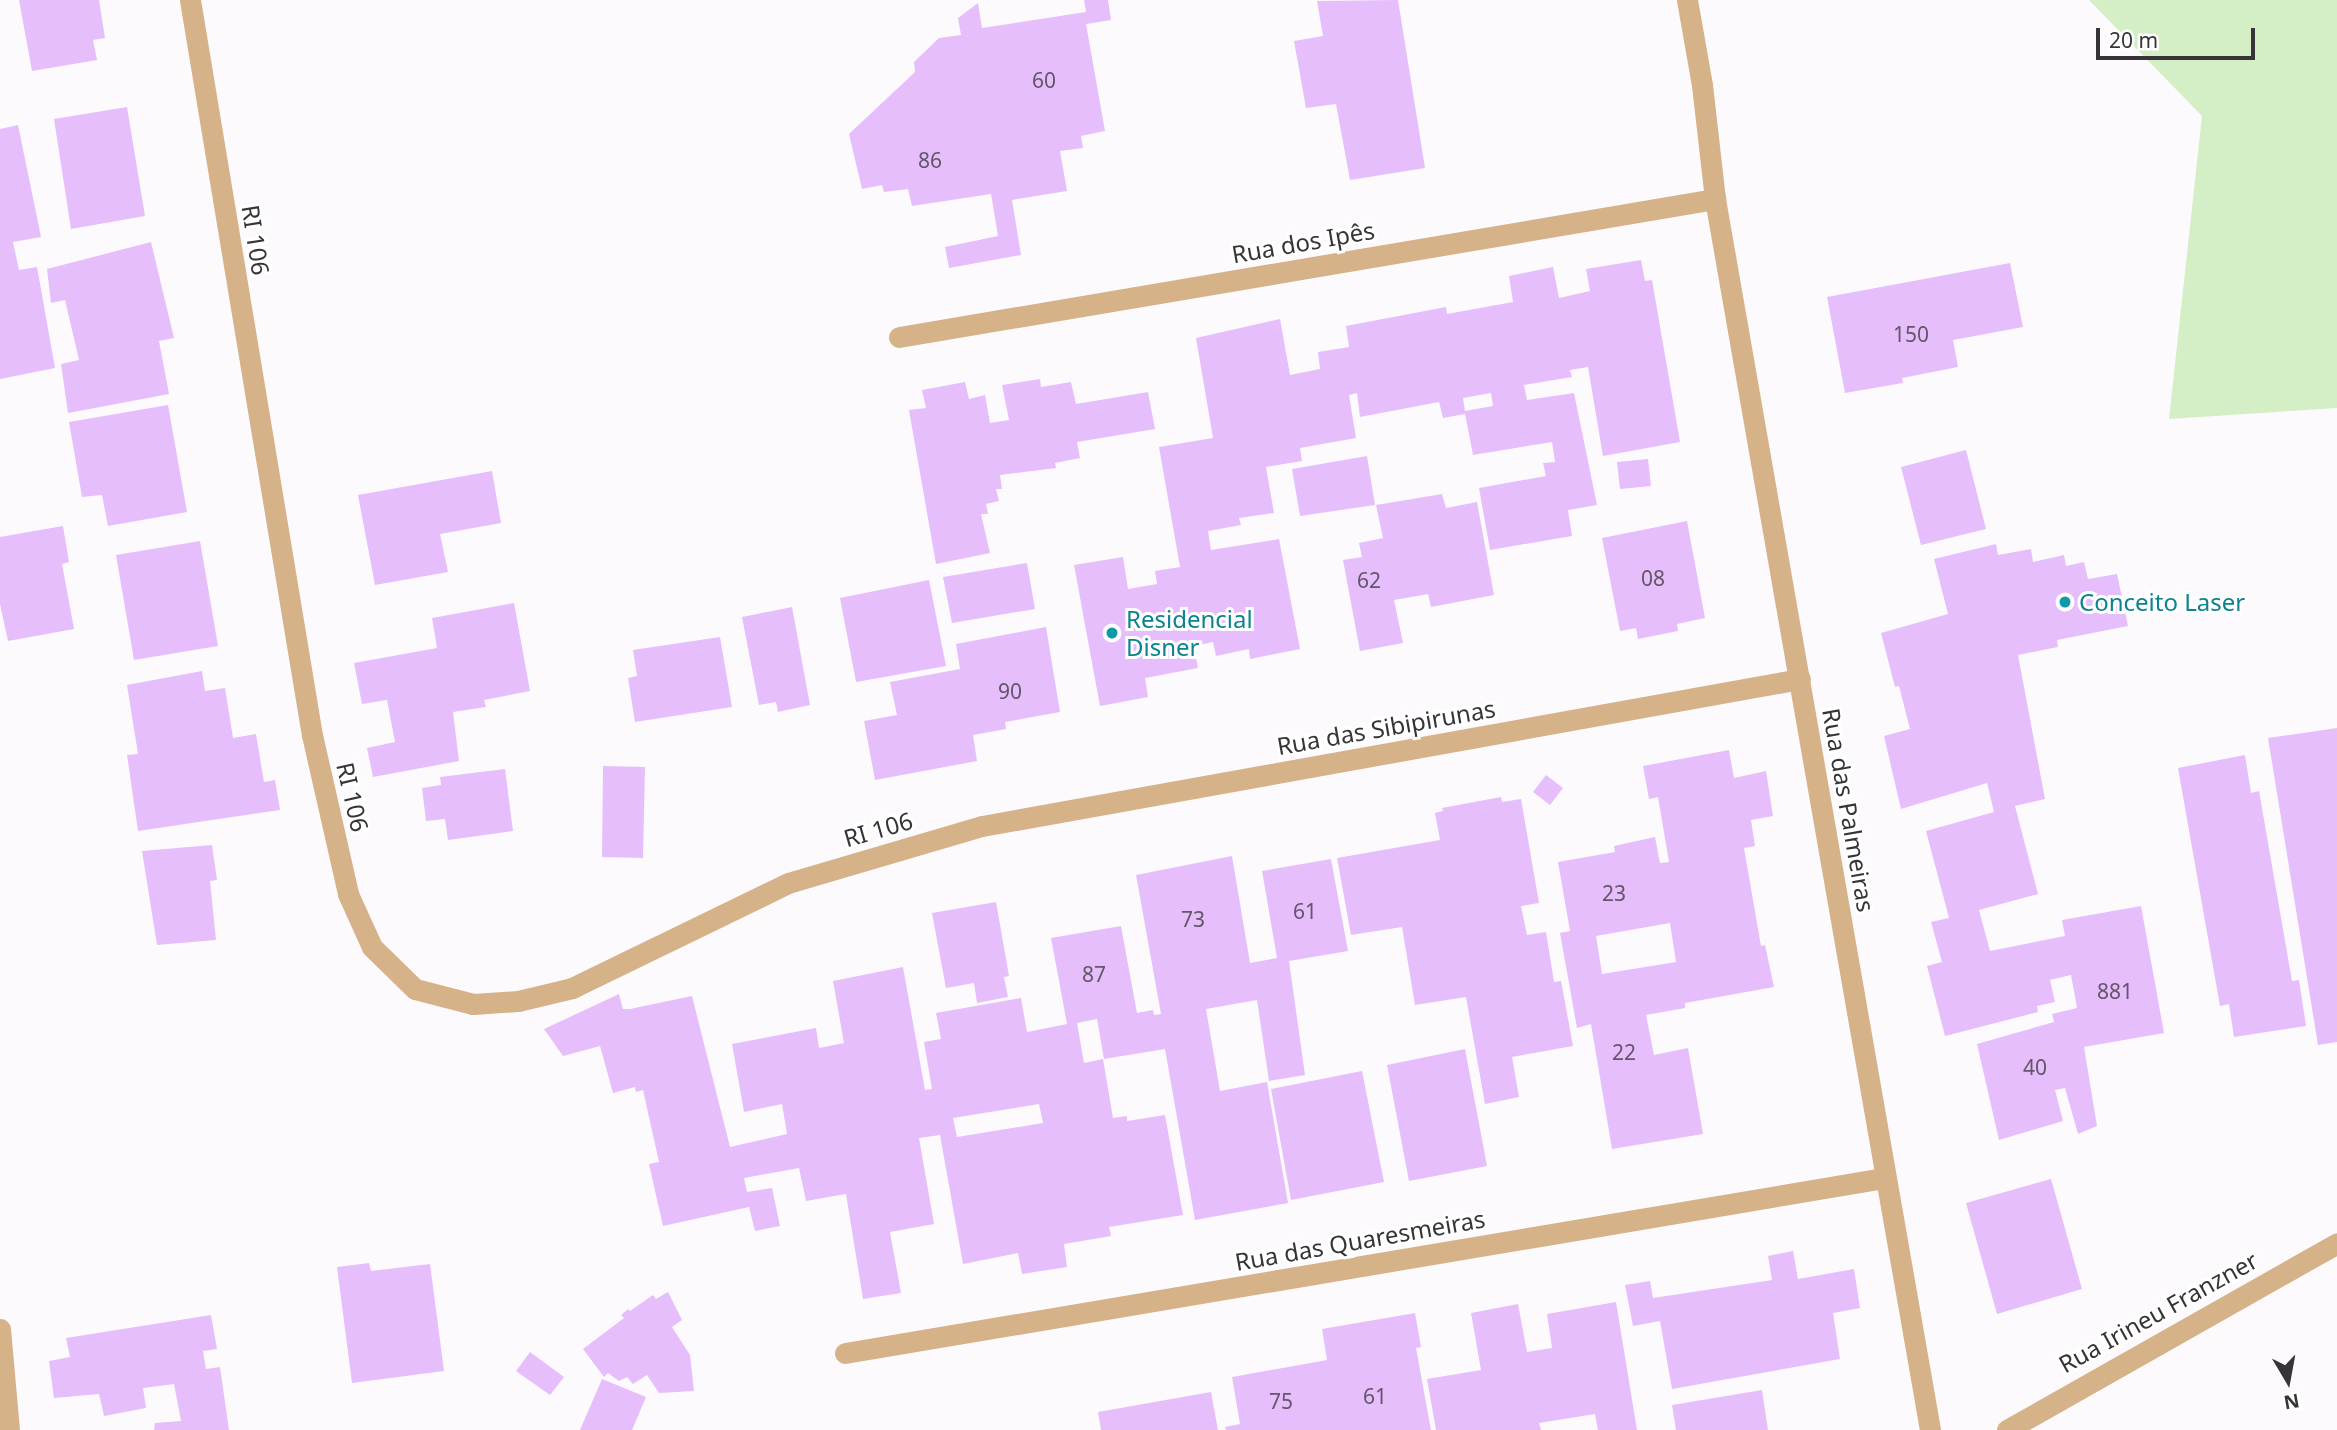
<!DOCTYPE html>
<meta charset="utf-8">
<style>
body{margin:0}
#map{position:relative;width:2337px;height:1430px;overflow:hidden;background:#fdfafe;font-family:"Noto Sans",sans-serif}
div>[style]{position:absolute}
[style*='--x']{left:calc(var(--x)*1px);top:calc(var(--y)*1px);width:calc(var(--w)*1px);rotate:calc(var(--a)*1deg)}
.green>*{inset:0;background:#d4efc6}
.building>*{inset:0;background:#e6befb}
.service>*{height:21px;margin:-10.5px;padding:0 10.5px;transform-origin:10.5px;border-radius:10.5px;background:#d5b288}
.minor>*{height:21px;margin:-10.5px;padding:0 10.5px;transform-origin:10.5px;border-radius:10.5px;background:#d5b288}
.dots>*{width:19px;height:19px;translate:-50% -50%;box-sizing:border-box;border:4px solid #fff;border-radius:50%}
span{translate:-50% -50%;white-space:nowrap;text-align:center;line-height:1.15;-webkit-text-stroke:6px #fff;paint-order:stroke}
.number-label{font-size:21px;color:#625668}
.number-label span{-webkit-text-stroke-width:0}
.street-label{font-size:24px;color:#363437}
.culture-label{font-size:24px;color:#0d838f}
.left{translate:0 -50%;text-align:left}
.north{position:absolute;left:2253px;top:1346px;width:70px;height:70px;-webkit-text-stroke:5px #fff;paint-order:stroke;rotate:170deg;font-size:19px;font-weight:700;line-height:28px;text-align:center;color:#363437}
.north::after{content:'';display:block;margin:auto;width:24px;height:32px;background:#363437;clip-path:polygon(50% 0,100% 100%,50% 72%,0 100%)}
.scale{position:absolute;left:2096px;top:28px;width:159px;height:32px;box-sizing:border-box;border:4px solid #363437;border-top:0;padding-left:9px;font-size:21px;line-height:24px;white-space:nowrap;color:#363437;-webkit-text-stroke:5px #fff;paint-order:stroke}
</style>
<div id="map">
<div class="green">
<i style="clip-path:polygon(2089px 0,2337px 0,2337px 408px,2169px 419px,2202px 116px)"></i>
</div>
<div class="building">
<i style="clip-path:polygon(19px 0,99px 0,105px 38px,93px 40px,97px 60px,32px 71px)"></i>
<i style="clip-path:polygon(1084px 0,1108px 0,1111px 20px,1086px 24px,1105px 131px,1081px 136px,1083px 148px,1060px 151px,1067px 191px,1012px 200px,1021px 255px,949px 268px,945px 247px,998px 236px,991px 194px,912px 206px,908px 189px,884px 192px,882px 185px,862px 189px,849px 134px,915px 72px,914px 62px,939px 38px,961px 35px,958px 18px,978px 3px,982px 28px,1086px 12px)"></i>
<i style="clip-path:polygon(1398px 0,1425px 168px,1350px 180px,1336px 104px,1306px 108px,1294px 41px,1323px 36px,1317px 1px)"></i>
<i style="clip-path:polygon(127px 107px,145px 216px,71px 229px,54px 119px)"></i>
<i style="clip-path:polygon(18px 125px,41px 237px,13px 242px,19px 270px,37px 267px,55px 368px,0 379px,0 129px)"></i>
<i style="clip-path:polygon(151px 242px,174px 338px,159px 341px,169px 394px,68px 413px,61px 364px,79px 360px,65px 300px,51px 303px,47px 269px)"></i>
<i style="clip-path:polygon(evenodd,1641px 260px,1645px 281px,1652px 280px,1680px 442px,1603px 456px,1588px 367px,1570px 370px,1572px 377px,1524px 385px,1527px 400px,1574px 393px,1597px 505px,1568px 510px,1572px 536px,1490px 550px,1479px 488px,1546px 476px,1543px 463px,1555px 462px,1552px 442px,1473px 455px,1465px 414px,1443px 418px,1439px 402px,1360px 417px,1357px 393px,1349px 395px,1356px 438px,1300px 448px,1302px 461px,1266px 467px,1274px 513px,1239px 518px,1241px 525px,1208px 531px,1211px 550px,1279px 539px,1300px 649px,1250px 659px,1249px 649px,1216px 656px,1213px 642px,1194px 646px,1198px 668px,1145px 678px,1148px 697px,1100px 706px,1074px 565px,1123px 557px,1128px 589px,1157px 584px,1155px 571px,1180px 567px,1159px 447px,1213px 438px,1196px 338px,1280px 319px,1290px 375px,1320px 369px,1318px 352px,1349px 347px,1346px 326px,1446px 307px,1447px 314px,1513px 302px,1509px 276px,1553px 267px,1559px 298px,1590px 291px,1586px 269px,1641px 260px,1491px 393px,1493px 406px,1465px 411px,1463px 398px,1491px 393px)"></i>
<i style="clip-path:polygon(2010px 263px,2023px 327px,1953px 340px,1958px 367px,1902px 378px,1903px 383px,1845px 393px,1827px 297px)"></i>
<i style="clip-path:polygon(1040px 379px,1041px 387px,1071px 382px,1076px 404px,1148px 392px,1155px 429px,1077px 442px,1080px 458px,1055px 463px,1056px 468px,1000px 475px,1002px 489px,996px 489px,999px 501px,986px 504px,988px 514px,981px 514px,990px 553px,936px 564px,909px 410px,926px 408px,922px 390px,965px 382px,969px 399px,985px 395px,990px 423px,1009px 420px,1002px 385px)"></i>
<i style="clip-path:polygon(168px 405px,187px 512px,108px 526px,102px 495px,82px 497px,69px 422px)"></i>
<i style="clip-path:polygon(1966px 450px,1986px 529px,1921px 545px,1901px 467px)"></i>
<i style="clip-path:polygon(1367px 456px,1375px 505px,1300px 516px,1292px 469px)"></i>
<i style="clip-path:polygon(1648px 459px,1651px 486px,1620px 489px,1617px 462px)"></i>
<i style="clip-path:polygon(492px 471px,501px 523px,440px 534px,448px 572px,375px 585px,358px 495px)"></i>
<i style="clip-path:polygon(1442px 494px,1446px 508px,1477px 502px,1494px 595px,1431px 607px,1428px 594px,1394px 600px,1403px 643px,1360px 651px,1343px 560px,1362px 557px,1359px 543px,1383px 538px,1376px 505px)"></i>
<i style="clip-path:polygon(1687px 521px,1705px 618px,1677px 624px,1678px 631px,1638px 639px,1636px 628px,1620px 631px,1602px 538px)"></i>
<i style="clip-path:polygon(63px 526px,69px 562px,62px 564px,74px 629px,8px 641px,0 604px,0 537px)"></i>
<i style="clip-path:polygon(200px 541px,218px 646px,134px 660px,116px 555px)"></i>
<i style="clip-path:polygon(1996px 544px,1998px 555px,2031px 549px,2033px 562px,2064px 555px,2066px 566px,2084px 562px,2088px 579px,2117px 574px,2128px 626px,2057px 640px,2058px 647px,2018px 655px,2045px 799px,2015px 806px,2038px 894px,1979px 910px,1990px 951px,2065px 936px,2062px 920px,2141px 906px,2164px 1033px,2084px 1047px,2097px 1126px,2078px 1134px,2065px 1088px,2055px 1090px,2063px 1121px,1999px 1140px,1977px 1044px,2054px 1022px,2052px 1014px,2077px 1008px,2071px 975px,2050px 980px,2055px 1002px,2037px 1006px,2038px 1012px,1945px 1036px,1927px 966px,1942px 962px,1931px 922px,1949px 918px,1926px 831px,1994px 812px,1987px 783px,1901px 809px,1884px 736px,1910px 729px,1899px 686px,1895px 687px,1881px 633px,1948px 614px,1934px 559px)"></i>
<i style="clip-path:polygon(1027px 563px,1035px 609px,952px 623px,943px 577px)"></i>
<i style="clip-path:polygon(929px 580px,946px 666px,856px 682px,840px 598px)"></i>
<i style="clip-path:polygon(514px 603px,530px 691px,484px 700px,486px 707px,453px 712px,459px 761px,373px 777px,367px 748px,395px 742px,387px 700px,362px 704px,354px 663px,437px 648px,432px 618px)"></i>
<i style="clip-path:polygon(792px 607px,810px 705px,778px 712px,776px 702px,759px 705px,742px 617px)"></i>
<i style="clip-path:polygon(1046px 627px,1060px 712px,1005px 722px,1006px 729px,973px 735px,977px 761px,875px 780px,864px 721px,897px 715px,890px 682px,960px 669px,956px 644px)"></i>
<i style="clip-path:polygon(720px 637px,732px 707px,635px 722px,628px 678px,637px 676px,633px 650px)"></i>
<i style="clip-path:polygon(202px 671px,205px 691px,225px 688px,233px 738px,256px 734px,264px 782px,275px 780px,280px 810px,138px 831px,127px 755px,138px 754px,127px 685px)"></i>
<i style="clip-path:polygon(2337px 728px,2337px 1042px,2318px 1045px,2268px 738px)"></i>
<i style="clip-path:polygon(evenodd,1729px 750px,1734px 778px,1766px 771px,1773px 816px,1751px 820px,1755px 846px,1744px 848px,1761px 946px,1765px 945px,1774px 987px,1685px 1003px,1685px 1008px,1646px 1015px,1654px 1055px,1688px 1048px,1703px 1134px,1612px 1149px,1591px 1024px,1577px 1028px,1560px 933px,1570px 931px,1558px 862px,1615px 852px,1614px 846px,1655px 837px,1660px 863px,1669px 862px,1658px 797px,1649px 799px,1643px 766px,1729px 750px,1670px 923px,1676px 962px,1602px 974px,1596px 936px,1670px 923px)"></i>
<i style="clip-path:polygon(2245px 755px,2251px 793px,2259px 791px,2292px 981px,2299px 980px,2306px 1026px,2234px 1037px,2229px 1004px,2220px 1006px,2178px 768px)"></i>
<i style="clip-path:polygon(603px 766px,645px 767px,643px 858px,602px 857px)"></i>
<i style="clip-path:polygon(505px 769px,513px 831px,448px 840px,445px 819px,426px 821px,422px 788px,441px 785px,440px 777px)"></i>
<i style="clip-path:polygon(1546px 775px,1563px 788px,1550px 805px,1533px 792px)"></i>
<i style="clip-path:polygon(1501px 797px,1502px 802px,1521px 799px,1539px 903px,1521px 906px,1527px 935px,1546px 932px,1554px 982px,1561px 981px,1573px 1046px,1512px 1057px,1519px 1097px,1485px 1104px,1466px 997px,1415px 1005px,1402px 927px,1351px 935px,1337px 858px,1440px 840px,1435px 813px,1443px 811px,1442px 808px)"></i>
<i style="clip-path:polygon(212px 845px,217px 880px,210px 881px,216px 940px,157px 945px,142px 851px)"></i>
<i style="clip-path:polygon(evenodd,1232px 856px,1250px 963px,1277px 958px,1262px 871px,1331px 859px,1348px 951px,1289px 961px,1305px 1075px,1269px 1081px,1257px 1000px,1206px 1009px,1220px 1091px,1267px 1082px,1288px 1203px,1195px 1220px,1165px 1049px,1104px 1059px,1097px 1019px,1077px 1023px,1084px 1063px,1103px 1059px,1113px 1118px,1127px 1116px,1127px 1121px,1165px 1115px,1183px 1215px,1109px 1227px,1111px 1236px,1064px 1244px,1067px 1267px,1022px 1274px,1018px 1253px,963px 1264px,940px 1135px,919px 1138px,934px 1224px,890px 1232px,901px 1293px,863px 1299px,846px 1194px,806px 1201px,799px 1168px,744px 1178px,747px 1192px,772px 1188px,780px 1226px,755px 1231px,749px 1207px,663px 1226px,649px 1164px,659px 1162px,643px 1090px,636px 1092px,635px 1087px,613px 1093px,600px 1046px,563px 1056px,544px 1029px,619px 994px,623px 1009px,630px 1009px,692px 996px,730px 1147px,787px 1134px,782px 1104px,744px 1112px,732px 1044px,816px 1028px,819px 1048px,844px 1043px,833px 981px,903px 967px,925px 1090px,932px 1089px,924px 1042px,941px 1039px,936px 1013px,1021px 998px,1027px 1032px,1067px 1024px,1051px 938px,1121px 926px,1137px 1013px,1153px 1010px,1154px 1015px,1161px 1014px,1136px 875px,1232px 856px,1039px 1104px,1043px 1123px,957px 1137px,953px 1118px,1039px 1104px)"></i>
<i style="clip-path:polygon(996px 902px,1009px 976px,1004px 977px,1008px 997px,977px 1003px,974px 983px,946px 988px,932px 913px)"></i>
<i style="clip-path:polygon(1465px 1049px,1487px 1166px,1409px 1181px,1387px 1065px)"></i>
<i style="clip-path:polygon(1362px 1071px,1384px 1182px,1291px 1200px,1271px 1089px)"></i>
<i style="clip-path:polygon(2051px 1179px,2082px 1289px,1997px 1314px,1966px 1203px)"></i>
<i style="clip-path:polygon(1793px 1251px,1798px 1279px,1854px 1269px,1860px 1308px,1833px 1313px,1840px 1359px,1672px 1389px,1660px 1321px,1633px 1326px,1625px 1285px,1650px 1281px,1653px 1298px,1772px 1280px,1768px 1256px)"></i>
<i style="clip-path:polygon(369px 1263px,371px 1271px,430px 1264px,444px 1371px,352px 1383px,337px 1267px)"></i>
<i style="clip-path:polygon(668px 1292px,682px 1320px,672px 1327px,690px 1355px,694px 1391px,659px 1393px,647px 1375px,633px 1384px,627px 1377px,619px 1381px,608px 1373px,604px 1377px,583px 1349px,624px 1318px,621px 1315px,628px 1309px,630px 1311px,653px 1295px,656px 1299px)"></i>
<i style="clip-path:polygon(1616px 1302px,1637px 1430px,1598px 1430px,1595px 1414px,1539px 1423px,1541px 1430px,1436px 1430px,1427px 1379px,1481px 1370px,1471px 1313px,1518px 1304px,1527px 1352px,1552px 1348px,1547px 1314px)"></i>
<i style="clip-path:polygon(1415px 1313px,1421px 1347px,1416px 1348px,1431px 1430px,1226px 1430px,1225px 1427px,1240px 1424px,1232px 1377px,1327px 1360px,1322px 1329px)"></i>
<i style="clip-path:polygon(211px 1315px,217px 1349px,203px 1351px,206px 1369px,220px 1367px,229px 1430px,154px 1430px,155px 1423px,181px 1421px,174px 1384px,143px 1388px,146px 1408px,104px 1416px,99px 1394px,54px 1398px,49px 1361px,70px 1357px,66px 1338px)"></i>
<i style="clip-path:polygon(530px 1352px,564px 1377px,550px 1395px,516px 1371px)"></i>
<i style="clip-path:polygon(602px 1379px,646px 1397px,632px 1430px,580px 1430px)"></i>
<i style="clip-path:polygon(1762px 1390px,1768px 1430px,1676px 1430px,1672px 1405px)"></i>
<i style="clip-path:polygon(1211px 1392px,1218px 1430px,1101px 1430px,1098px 1412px)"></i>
</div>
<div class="service">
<i style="--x:1687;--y:0;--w:86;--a:80"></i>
<i style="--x:1702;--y:85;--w:115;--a:83.5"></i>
<i style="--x:0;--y:1329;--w:101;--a:84.9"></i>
</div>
<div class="minor">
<i style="--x:190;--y:0;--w:745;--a:80.58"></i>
<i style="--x:312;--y:735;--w:163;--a:77.2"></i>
<i style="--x:348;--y:894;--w:58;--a:65.6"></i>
<i style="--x:372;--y:947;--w:60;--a:44.3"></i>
<i style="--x:415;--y:989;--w:60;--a:14.5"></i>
<i style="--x:473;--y:1004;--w:45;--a:-3.8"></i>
<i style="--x:518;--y:1001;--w:56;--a:-13.5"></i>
<i style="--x:572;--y:988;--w:240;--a:-25.9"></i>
<i style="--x:788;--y:883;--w:202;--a:-16.4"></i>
<i style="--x:982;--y:826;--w:831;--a:-10.19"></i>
<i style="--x:899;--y:337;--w:828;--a:-9.6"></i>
<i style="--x:1715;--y:199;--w:1250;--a:80.09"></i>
<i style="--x:845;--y:1353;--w:1054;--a:-9.56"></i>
<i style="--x:2007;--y:1430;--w:379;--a:-29.5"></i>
</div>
<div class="dots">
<i style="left:2065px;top:602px;background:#0f9aa8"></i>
<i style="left:1112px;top:633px;background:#0f9aa8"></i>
</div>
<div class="number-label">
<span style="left:1044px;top:80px">60</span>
<span style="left:930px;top:160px">86</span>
<span style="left:1911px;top:334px">150</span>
<span style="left:1653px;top:578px">08</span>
<span style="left:1369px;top:580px">62</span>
<span style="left:1010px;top:691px">90</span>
<span style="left:1614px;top:893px">23</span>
<span style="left:1305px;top:911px">61</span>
<span style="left:1193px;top:919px">73</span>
<span style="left:1094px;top:974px">87</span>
<span style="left:2115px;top:991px">881</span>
<span style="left:1624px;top:1052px">22</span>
<span style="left:2035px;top:1067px">40</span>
<span style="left:1375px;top:1396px">61</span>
<span style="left:1281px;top:1401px">75</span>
</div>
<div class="street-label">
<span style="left:256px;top:240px;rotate:81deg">RI 106</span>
<span style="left:1303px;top:242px;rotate:-10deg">Rua dos Ipês</span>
<span style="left:1386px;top:727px;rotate:-10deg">Rua das Sibipirunas</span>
<span style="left:353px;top:797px;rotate:77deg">RI 106</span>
<span style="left:1849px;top:810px;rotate:80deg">Rua das Palmeiras</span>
<span style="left:878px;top:829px;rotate:-16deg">RI 106</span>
<span style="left:1360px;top:1240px;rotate:-10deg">Rua das Quaresmeiras</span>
<span style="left:2158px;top:1312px;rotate:-29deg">Rua Irineu Franzner</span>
</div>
<div class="culture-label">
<span class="left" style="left:2079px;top:602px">Conceito Laser</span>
<span class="left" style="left:1126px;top:633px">Residencial<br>Disner</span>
</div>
<div class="north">N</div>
<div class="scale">20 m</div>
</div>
